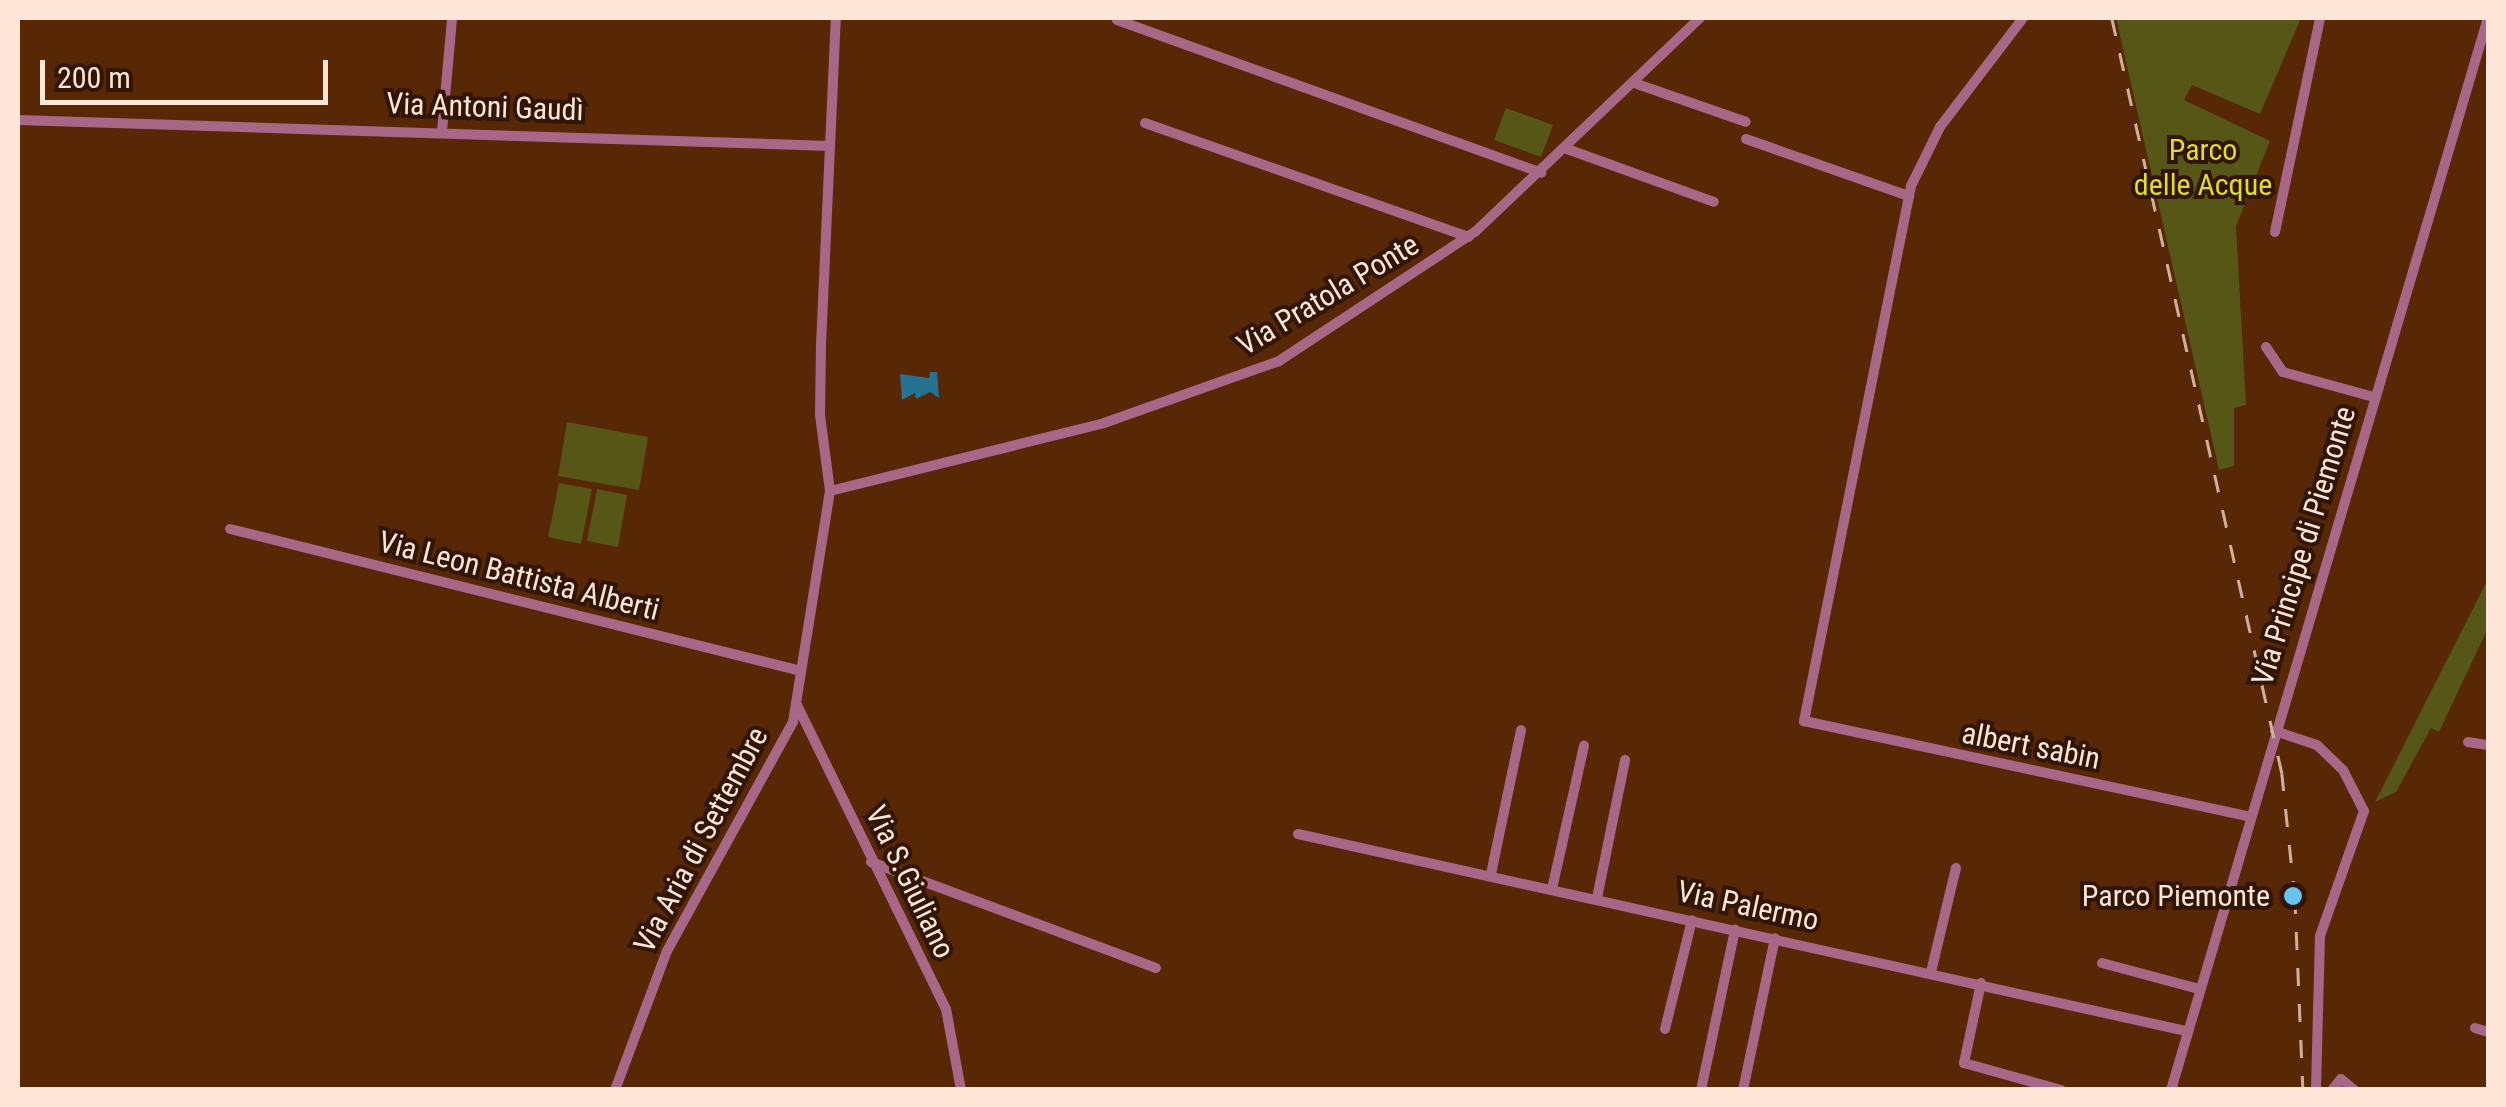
<!DOCTYPE html>
<meta charset="utf-8">
<style>
body{margin:0}
#map{position:relative;width:2506px;height:1107px;overflow:hidden;background:#582706;font-family:"Roboto Condensed",sans-serif}
div>[style]{position:absolute}
[style*='--x']{left:calc(var(--x)*1px);top:calc(var(--y)*1px);width:calc(var(--w)*1px);rotate:calc(var(--a)*1deg)}
.green>*{inset:0;background:#565616}
.water>*{inset:0;background:#257292}
.minor>*{height:10px;margin:-5px;padding:0 5px;transform-origin:5px;border-radius:5px;background:#a86787}
.rail>*{height:2.5px;margin-top:-1.25px;transform-origin:0;background:repeating-linear-gradient(90deg,#cfb09e 0 18px,transparent 0 36px)}
.dots>*{width:28px;height:28px;translate:-50% -50%;box-sizing:border-box;border:5px solid #321605;border-radius:50%}
span{translate:-50% -50%;white-space:nowrap;text-align:center;line-height:1.15;-webkit-text-stroke:8px #321605;paint-order:stroke}
.street-label{font-size:30px;color:#fde5d8}
.park-label{font-size:30px;color:#dddc30}
.poi-label{font-size:30px;color:#fde5d8}
.right{translate:-100% -50%;text-align:right}
.frame{position:absolute;inset:0;border:20px solid #fde5d8;pointer-events:none}
.scale{position:absolute;left:40px;top:60px;width:288px;height:45px;box-sizing:border-box;border:5px solid #fde5d8;border-top:0;padding-left:12px;font-size:30px;line-height:35px;white-space:nowrap;color:#fde5d8;-webkit-text-stroke:8px #321605;paint-order:stroke}
</style>
<div id="map">
<div class="green">
<i style="clip-path:polygon(2116px 18px,2301px 18px,2260px 114px,2192px 85px,2184px 100px,2270px 141px,2236px 226px,2246px 405px,2234px 408px,2234px 466px,2219px 470px)"></i>
<i style="clip-path:polygon(1506px 108px,1553px 125px,1541px 157px,1494px 140px)"></i>
<i style="clip-path:polygon(567px 422px,648px 437px,639px 490px,558px 476px)"></i>
<i style="clip-path:polygon(559px 483px,592px 489px,581px 544px,548px 537px)"></i>
<i style="clip-path:polygon(597px 489px,627px 495px,618px 547px,587px 541px)"></i>
<i style="clip-path:polygon(2488px 579px,2488px 628px,2439px 732px,2431px 728px,2396px 792px,2375px 802px)"></i>
</div>
<div class="water">
<i style="clip-path:polygon(930px 372px,937px 372px,939px 398px,930px 392px,916px 399px,915px 393px,902px 400px,900px 374px,929px 378px)"></i>
</div>
<div class="minor">
<i style="--x:2023;--y:18;--w:137;--a:127.3"></i>
<i style="--x:1940;--y:127;--w:66;--a:116.2"></i>
<i style="--x:1911;--y:186;--w:546;--a:101.31"></i>
<i style="--x:1804;--y:721;--w:456;--a:12.1"></i>
<i style="--x:1117;--y:20;--w:451;--a:19.8"></i>
<i style="--x:1637;--y:84;--w:115;--a:19.2"></i>
<i style="--x:18;--y:120;--w:812;--a:1.83"></i>
<i style="--x:1145;--y:123;--w:343;--a:19.4"></i>
<i style="--x:442;--y:131;--w:113;--a:-84.9"></i>
<i style="--x:1746;--y:139;--w:173;--a:19.3"></i>
<i style="--x:1567;--y:149;--w:156;--a:19.8"></i>
<i style="--x:2275;--y:232;--w:219;--a:-78.1"></i>
<i style="--x:2266;--y:347;--w:30;--a:56"></i>
<i style="--x:2283;--y:372;--w:94;--a:15.4"></i>
<i style="--x:830;--y:491;--w:282;--a:-13.9"></i>
<i style="--x:1104;--y:423;--w:186;--a:-19.5"></i>
<i style="--x:1279;--y:361;--w:235;--a:-33.4"></i>
<i style="--x:1475;--y:232;--w:311;--a:-43.6"></i>
<i style="--x:230;--y:529;--w:584;--a:13.96"></i>
<i style="--x:796;--y:703;--w:341;--a:63.9"></i>
<i style="--x:946;--y:1009;--w:82;--a:79.5"></i>
<i style="--x:2275;--y:731;--w:44;--a:18.4"></i>
<i style="--x:2317;--y:745;--w:36;--a:44"></i>
<i style="--x:2343;--y:770;--w:46;--a:62.9"></i>
<i style="--x:2364;--y:811;--w:133;--a:109.4"></i>
<i style="--x:2320;--y:936;--w:154;--a:91.5"></i>
<i style="--x:2468;--y:742;--w:20;--a:9"></i>
<i style="--x:1298;--y:834;--w:910;--a:12.51"></i>
<i style="--x:871;--y:862;--w:304;--a:20.4"></i>
<i style="--x:1491;--y:874;--w:147;--a:-78.2"></i>
<i style="--x:1552;--y:889;--w:147;--a:-77.4"></i>
<i style="--x:1597;--y:898;--w:141;--a:-78.5"></i>
<i style="--x:2102;--y:963;--w:100;--a:15"></i>
<i style="--x:1931;--y:972;--w:107;--a:-76.5"></i>
<i style="--x:1981;--y:983;--w:82;--a:102"></i>
<i style="--x:1964;--y:1063;--w:101;--a:15.6"></i>
<i style="--x:2475;--y:1028;--w:14;--a:17"></i>
<i style="--x:1665;--y:1029;--w:112;--a:-76.1"></i>
<i style="--x:615;--y:1090;--w:148;--a:-69.5"></i>
<i style="--x:667;--y:951;--w:261;--a:-61.2"></i>
<i style="--x:793;--y:722;--w:234;--a:-80.9"></i>
<i style="--x:830;--y:491;--w:77;--a:-97.5"></i>
<i style="--x:820;--y:415;--w:70;--a:-89.2"></i>
<i style="--x:821;--y:345;--w:327;--a:-87.4"></i>
<i style="--x:1701;--y:1090;--w:164;--a:-78"></i>
<i style="--x:1743;--y:1090;--w:155;--a:-78.1"></i>
<i style="--x:2171;--y:1090;--w:1118;--a:-73.53"></i>
<i style="--x:2332;--y:1090;--w:14;--a:-51"></i>
<i style="--x:2341;--y:1079;--w:17;--a:40"></i>
</div>
<div class="rail">
<i style="--x:2112;--y:18;--w:774;--a:77.31"></i>
<i style="--x:2282;--y:773;--w:124;--a:84"></i>
<i style="--x:2295;--y:896;--w:194;--a:87.6"></i>
</div>
<div class="dots">
<i style="left:2293px;top:896px;background:#66c4ef"></i>
</div>
<div class="street-label">
<span style="left:485px;top:107px;rotate:2deg">Via Antoni Gaudì</span>
<span style="left:1328px;top:295px;rotate:-31deg">Via Pratola Ponte</span>
<span style="left:2304px;top:546px;rotate:-73deg">Via Principe di Piemonte</span>
<span style="left:519px;top:576px;rotate:14deg">Via Leon Battista Alberti</span>
<span style="left:2031px;top:746px;rotate:11deg">albert sabin</span>
<span style="left:701px;top:840px;rotate:-62deg">Via Aria di Settembre</span>
<span style="left:910px;top:882px;rotate:64deg">Via S.Giuliano</span>
<span style="left:1748px;top:906px;rotate:12deg">Via Palermo</span>
</div>
<div class="park-label">
<span style="left:2203px;top:167px">Parco<br>delle Acque</span>
</div>
<div class="poi-label">
<span class="right" style="left:2270px;top:896px">Parco Piemonte</span>
</div>
<div class="frame"></div>
<div class="scale">200 m</div>
</div>
